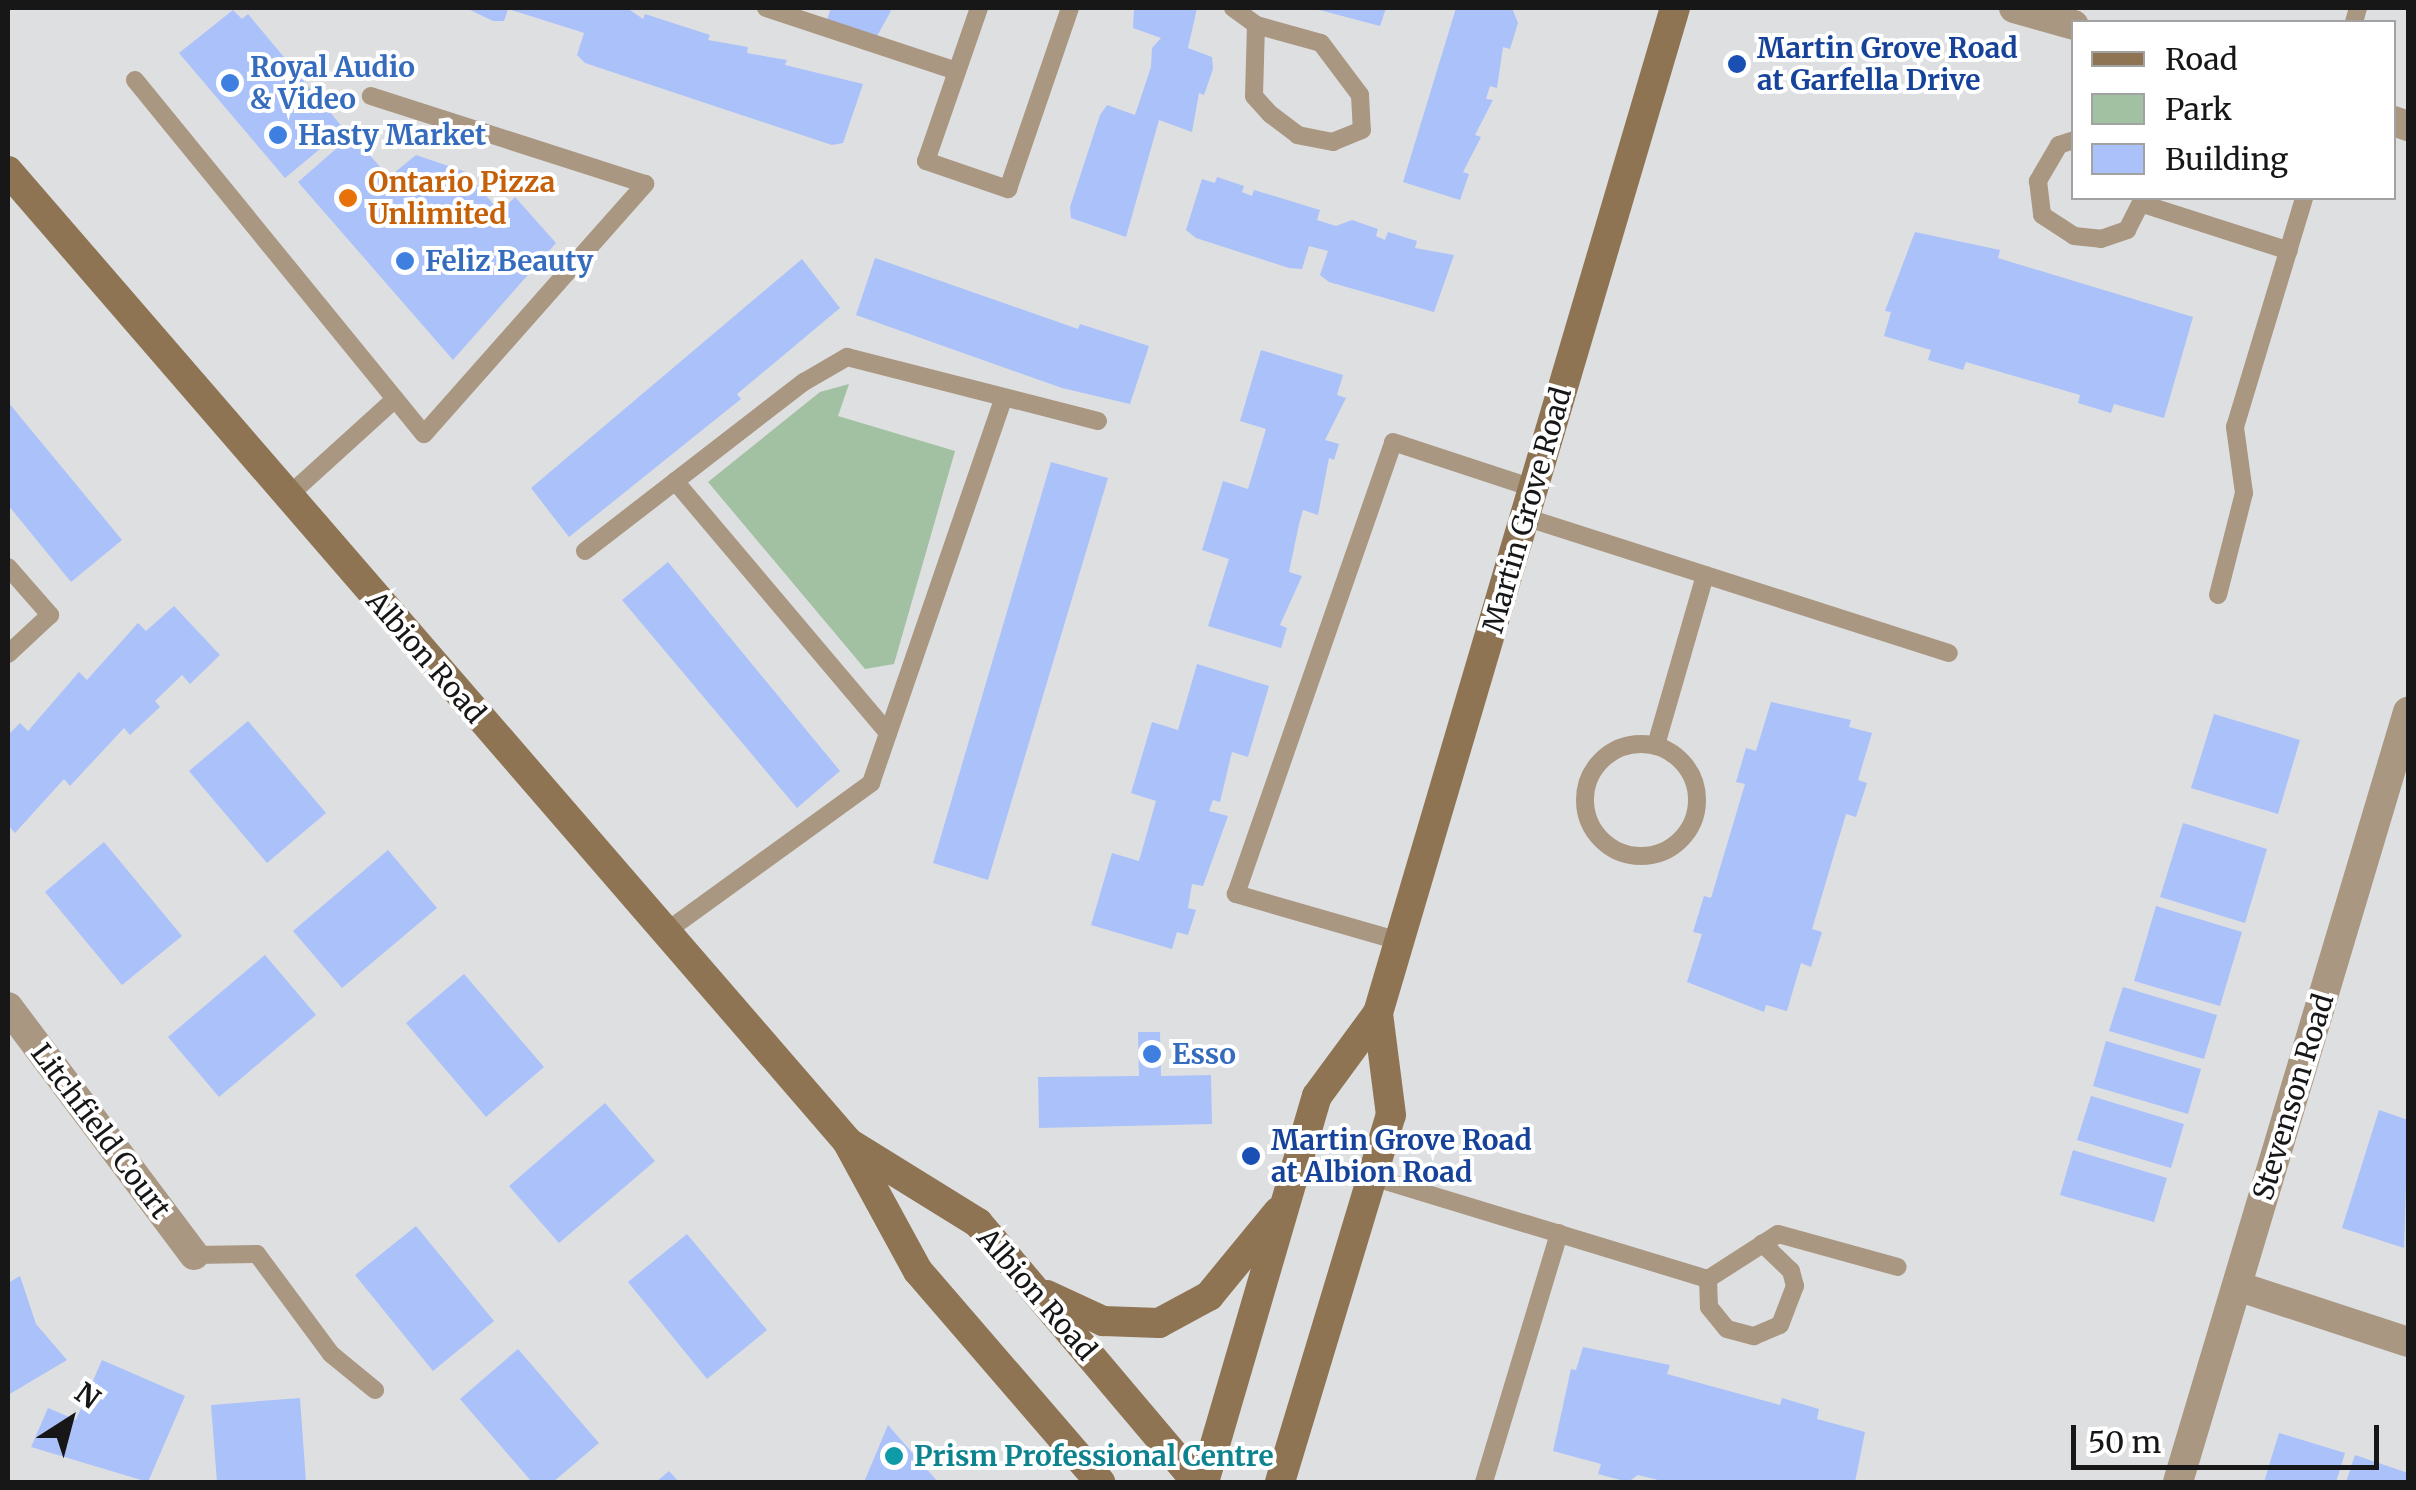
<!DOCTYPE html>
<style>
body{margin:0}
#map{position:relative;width:2416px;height:1490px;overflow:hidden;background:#dedfe1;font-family:Merriweather,serif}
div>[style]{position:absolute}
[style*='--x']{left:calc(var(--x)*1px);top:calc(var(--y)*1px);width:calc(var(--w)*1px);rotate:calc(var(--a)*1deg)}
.green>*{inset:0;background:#a2c1a2}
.building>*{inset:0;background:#abc1fa}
.lane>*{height:18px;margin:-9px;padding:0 9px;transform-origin:9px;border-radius:9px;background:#a99781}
.lane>.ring{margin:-9px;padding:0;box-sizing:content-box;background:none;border:18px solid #a99781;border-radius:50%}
.street>*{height:30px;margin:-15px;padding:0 15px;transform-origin:15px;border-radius:15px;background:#a99781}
.secondary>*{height:30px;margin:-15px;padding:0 15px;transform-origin:15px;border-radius:15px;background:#8e7453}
.dots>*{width:28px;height:28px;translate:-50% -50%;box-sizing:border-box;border:5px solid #fff;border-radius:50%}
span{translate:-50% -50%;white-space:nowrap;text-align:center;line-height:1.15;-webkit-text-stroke:8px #fff;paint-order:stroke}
.transit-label{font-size:28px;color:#164399;font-weight:700}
.left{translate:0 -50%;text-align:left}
.shop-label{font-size:28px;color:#366cbe;font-weight:700}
.food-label{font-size:28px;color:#c56008;font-weight:700}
.street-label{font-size:28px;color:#171718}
.culture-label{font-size:28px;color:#0d838f;font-weight:700}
.frame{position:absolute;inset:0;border:10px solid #171718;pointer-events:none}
.legend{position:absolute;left:2071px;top:20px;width:325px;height:180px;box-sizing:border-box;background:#fff;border:2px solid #a2a2a3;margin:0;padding:12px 18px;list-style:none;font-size:30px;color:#171718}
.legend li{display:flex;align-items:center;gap:20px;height:50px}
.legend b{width:50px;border:2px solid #a2a2a3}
.north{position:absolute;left:20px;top:1370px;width:100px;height:100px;-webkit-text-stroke:8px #fff;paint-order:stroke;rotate:36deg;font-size:28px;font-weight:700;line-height:40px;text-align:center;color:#171718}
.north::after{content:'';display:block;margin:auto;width:35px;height:45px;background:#171718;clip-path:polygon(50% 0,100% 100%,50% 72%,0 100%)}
.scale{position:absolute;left:2071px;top:1425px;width:308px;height:45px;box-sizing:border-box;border:5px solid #171718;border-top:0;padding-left:12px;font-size:30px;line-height:35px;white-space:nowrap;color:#171718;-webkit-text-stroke:8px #fff;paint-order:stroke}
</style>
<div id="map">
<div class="green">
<i style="clip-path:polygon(849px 384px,838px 416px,955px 451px,894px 664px,865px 669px,708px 482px,820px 392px)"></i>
</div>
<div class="building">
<i style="clip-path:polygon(466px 8px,627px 8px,643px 19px,645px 14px,710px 35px,708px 40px,748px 47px,747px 53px,787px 60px,785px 65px,863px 84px,843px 143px,832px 145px,585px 63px,577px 55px,584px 33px,575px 30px,508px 9px,504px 21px,493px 21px)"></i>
<i style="clip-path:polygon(831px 8px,886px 8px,891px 11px,877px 36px,827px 20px)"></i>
<i style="clip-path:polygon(1134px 8px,1197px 8px,1188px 48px,1212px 57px,1213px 69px,1204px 95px,1199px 93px,1192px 132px,1159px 120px,1126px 237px,1071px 218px,1070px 207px,1100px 115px,1107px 105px,1135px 115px,1151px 67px,1152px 48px,1161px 38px,1133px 28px)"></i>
<i style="clip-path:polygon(1312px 8px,1386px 8px,1380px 26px)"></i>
<i style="clip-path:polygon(1456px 8px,1512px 8px,1518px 23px,1510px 49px,1503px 47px,1497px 88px,1490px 86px,1486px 99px,1493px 100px,1475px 135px,1481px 137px,1463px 172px,1469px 174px,1460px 200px,1403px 182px)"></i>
<i style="clip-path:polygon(233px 10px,242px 19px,248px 14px,344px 129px,285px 178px,179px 53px)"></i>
<i style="clip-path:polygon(352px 135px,389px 177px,416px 155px,466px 172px,500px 212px,515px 197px,556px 243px,453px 360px,298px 182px)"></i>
<i style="clip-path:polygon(1217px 177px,1244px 186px,1242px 192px,1252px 196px,1254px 190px,1320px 210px,1317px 220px,1336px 226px,1352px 220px,1378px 229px,1376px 236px,1385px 240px,1388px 232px,1417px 241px,1415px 248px,1454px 255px,1434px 312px,1329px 282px,1320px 275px,1328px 251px,1309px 246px,1302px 269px,1289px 268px,1196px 238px,1186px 230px,1202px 179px,1215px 183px)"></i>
<i style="clip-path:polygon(1915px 232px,2000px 250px,1998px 258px,2193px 317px,2164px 418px,2114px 404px,2111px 413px,2078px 403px,2080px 395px,1966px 362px,1963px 370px,1928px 360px,1931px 350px,1884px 336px,1891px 312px,1885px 311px)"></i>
<i style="clip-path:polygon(875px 258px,1078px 329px,1080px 324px,1149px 346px,1130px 404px,1062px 388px,856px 315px)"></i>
<i style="clip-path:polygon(802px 259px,840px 308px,737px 394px,741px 399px,569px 537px,531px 488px)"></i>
<i style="clip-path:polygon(1261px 350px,1343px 375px,1337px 395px,1346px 398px,1325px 440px,1339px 444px,1334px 460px,1329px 458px,1318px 515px,1303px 510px,1299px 524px,1289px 572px,1302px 576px,1280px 625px,1287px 628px,1281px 648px,1208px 626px,1229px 559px,1202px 550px,1223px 481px,1248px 489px,1266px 429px,1240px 421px)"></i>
<i style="clip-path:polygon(8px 402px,122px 540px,71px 582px,8px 505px)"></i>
<i style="clip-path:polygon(1051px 462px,1108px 478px,988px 880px,933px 863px)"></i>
<i style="clip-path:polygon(668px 562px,840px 771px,797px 808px,622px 600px)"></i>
<i style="clip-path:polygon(174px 606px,220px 655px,190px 684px,182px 675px,155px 701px,160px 707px,130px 735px,124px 728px,70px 786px,64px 779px,15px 833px,8px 825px,8px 735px,20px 723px,28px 731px,79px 672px,87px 680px,138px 623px,146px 631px)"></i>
<i style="clip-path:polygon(1197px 664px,1269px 686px,1248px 757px,1232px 752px,1220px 802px,1213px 800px,1209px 811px,1228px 816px,1203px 886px,1192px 884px,1188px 908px,1196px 910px,1188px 935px,1177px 932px,1172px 949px,1091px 925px,1112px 853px,1139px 861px,1156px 801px,1131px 793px,1152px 722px,1178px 730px)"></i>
<i style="clip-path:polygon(1771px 702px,1851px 720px,1849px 727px,1872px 733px,1858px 780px,1867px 783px,1856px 817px,1846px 814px,1812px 929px,1822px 932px,1811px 967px,1801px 963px,1787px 1011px,1766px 1005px,1764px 1012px,1687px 982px,1702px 934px,1693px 932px,1704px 896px,1711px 898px,1745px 784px,1736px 782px,1746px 748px,1756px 751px)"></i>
<i style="clip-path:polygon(2214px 714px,2300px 740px,2278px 814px,2191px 788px)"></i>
<i style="clip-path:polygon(248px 721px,326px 813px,267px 863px,189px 771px)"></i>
<i style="clip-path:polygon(2183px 823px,2267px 849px,2245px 923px,2160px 897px)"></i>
<i style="clip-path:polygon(104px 842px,182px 936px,122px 985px,45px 892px)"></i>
<i style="clip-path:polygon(388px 850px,437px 908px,342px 988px,293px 931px)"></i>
<i style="clip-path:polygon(2156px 906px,2242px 932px,2220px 1006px,2134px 981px)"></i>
<i style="clip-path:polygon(265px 955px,316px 1015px,219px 1097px,168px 1037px)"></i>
<i style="clip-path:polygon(464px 974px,544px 1067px,486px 1117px,406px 1023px)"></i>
<i style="clip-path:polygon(2123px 987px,2217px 1015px,2204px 1059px,2109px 1031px)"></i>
<i style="clip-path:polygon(1138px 1032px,1160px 1032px,1161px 1076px,1211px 1075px,1212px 1124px,1039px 1128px,1038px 1077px,1139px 1076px)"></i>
<i style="clip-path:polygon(2106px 1041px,2201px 1069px,2188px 1114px,2093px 1086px)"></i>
<i style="clip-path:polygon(2091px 1096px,2184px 1124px,2171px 1168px,2077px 1140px)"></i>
<i style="clip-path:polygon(605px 1103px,655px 1161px,559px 1243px,509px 1186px)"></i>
<i style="clip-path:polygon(2379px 1110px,2408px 1120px,2404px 1248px,2342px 1228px)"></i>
<i style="clip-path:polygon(2073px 1150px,2167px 1178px,2154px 1222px,2060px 1195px)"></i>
<i style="clip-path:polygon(416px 1226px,494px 1321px,433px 1371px,355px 1275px)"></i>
<i style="clip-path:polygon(687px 1234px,767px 1330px,707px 1379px,628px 1282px)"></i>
<i style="clip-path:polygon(20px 1276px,36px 1324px,67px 1360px,8px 1395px,8px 1283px)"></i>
<i style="clip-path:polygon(1583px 1347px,1670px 1365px,1667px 1374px,1780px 1405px,1782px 1398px,1819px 1409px,1817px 1419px,1865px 1432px,1855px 1482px,1666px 1482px,1638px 1475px,1628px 1482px,1598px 1474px,1601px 1464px,1553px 1451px,1571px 1369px,1576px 1370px)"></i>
<i style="clip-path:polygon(518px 1349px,599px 1443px,553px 1482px,532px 1482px,460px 1399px)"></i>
<i style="clip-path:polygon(102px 1360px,185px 1396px,148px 1482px,31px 1447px,48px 1408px,76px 1420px)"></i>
<i style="clip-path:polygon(300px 1398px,306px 1482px,217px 1482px,211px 1405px)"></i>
<i style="clip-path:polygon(888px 1425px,938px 1482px,864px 1482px)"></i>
<i style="clip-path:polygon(2279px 1433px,2345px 1453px,2336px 1482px,2264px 1482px)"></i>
<i style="clip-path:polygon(2355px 1455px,2408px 1473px,2408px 1482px,2346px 1482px)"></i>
<i style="clip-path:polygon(669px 1471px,679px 1482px,656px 1482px)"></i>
</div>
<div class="lane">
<i style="--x:766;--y:8;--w:201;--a:18.3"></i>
<i style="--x:979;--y:8;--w:162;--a:109.1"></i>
<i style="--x:926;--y:161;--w:87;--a:18.9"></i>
<i style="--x:1008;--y:189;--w:191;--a:-71.1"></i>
<i style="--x:1233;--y:8;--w:29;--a:36"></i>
<i style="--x:1256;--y:25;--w:67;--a:15.5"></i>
<i style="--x:1321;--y:43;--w:65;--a:53.1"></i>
<i style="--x:1360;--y:95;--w:35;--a:87"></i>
<i style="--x:1362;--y:130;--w:31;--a:158"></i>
<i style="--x:1333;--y:142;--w:36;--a:-169"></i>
<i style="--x:1298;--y:135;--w:34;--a:-143"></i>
<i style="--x:1271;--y:115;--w:25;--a:-132"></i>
<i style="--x:1254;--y:96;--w:71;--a:-88.4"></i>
<i style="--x:2354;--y:22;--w:15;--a:-74"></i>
<i style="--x:135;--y:80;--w:457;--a:50.8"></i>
<i style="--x:424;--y:434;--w:334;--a:-48.5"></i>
<i style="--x:645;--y:184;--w:288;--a:-162.2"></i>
<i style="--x:2074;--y:140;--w:16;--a:162"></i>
<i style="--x:2059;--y:145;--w:42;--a:120.3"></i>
<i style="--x:2038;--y:181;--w:34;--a:83"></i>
<i style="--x:2042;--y:215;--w:38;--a:33"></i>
<i style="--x:2074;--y:236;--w:27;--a:6"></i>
<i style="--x:2101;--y:239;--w:28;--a:-19"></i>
<i style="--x:2127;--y:230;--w:36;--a:-63"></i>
<i style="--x:2143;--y:204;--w:153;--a:17.8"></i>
<i style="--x:675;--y:481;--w:330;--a:49.8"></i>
<i style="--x:287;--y:497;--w:146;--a:-42.2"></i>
<i style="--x:1525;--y:517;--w:445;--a:17.8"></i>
<i style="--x:585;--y:551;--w:277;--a:-37.7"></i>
<i style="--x:804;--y:382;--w:50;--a:-30.2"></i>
<i style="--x:847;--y:357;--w:259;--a:14.3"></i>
<i style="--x:8;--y:567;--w:64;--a:48.8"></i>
<i style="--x:50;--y:615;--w:57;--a:137.1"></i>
<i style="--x:2218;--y:595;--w:105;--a:-75.7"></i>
<i style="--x:2244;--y:493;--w:67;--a:-97.8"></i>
<i style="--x:2235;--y:427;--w:239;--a:-73.2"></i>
<i class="ring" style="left:1585px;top:744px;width:94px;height:94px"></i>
<i style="--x:1656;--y:745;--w:177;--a:-73.9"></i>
<i style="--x:664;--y:933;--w:256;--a:-35.9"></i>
<i style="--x:871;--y:783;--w:406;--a:-71"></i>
<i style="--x:1399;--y:941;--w:170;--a:-163.9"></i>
<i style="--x:1236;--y:894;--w:478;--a:-70.8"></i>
<i style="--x:1393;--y:442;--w:147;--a:18.2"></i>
<i style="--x:1372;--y:1177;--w:351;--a:16.9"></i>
<i style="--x:194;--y:1255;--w:63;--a:-0.9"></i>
<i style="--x:257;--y:1254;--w:124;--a:53.5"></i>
<i style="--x:331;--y:1354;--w:57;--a:39.3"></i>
<i style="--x:1708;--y:1279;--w:28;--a:88"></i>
<i style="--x:1709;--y:1307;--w:28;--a:51"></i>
<i style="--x:1727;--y:1329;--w:28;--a:15"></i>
<i style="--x:1754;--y:1336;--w:28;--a:-23"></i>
<i style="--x:1780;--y:1325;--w:42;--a:-69"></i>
<i style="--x:1795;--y:1286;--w:16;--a:-105"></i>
<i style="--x:1791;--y:1271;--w:40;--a:-136"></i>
<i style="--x:1708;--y:1279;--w:83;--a:-32.7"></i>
<i style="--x:1778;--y:1234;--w:124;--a:15.4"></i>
<i style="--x:1484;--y:1482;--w:260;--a:-73.2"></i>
</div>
<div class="street">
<i style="--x:2014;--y:8;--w:62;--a:15.8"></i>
<i style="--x:2394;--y:121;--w:15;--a:20"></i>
<i style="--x:8;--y:1007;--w:310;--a:53.1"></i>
<i style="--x:2237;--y:1286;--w:180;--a:18.1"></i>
<i style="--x:2178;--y:1482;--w:804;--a:-73.37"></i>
</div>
<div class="secondary">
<i style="--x:8;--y:171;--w:1283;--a:49.14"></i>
<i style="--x:847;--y:1141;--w:148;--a:61.4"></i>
<i style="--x:918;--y:1271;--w:279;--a:49.2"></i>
<i style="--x:849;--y:1143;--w:152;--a:31.8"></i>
<i style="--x:978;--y:1223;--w:339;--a:49.8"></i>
<i style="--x:1047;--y:1295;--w:62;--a:24.9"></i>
<i style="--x:1103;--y:1321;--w:56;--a:2"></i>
<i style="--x:1159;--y:1323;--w:57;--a:-28.4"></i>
<i style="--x:1209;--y:1296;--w:109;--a:-50.6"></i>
<i style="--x:1204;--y:1482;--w:402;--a:-73.7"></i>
<i style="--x:1317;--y:1096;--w:103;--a:-53.7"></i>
<i style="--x:1378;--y:1013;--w:1048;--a:-73.54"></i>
<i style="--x:1280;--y:1482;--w:383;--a:-73.2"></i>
<i style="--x:1391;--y:1115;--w:103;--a:-97.3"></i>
</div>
<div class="dots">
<i style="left:1737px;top:64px;background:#1a4fb4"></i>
<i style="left:230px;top:83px;background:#3f7fe0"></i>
<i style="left:278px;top:135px;background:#3f7fe0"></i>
<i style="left:348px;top:198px;background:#e8710a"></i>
<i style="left:405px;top:261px;background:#3f7fe0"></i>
<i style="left:1152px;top:1054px;background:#3f7fe0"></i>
<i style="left:1251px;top:1156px;background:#1a4fb4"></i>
<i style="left:894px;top:1456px;background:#0f9aa8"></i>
</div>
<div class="transit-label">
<span class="left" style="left:1757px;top:64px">Martin Grove Road<br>at Garfella Drive</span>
<span class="left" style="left:1271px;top:1156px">Martin Grove Road<br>at Albion Road</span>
</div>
<div class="shop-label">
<span class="left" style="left:250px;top:83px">Royal Audio<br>&amp; Video</span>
<span class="left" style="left:298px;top:135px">Hasty Market</span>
<span class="left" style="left:425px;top:261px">Feliz Beauty</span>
<span class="left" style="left:1172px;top:1054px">Esso</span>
</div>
<div class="food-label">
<span class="left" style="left:368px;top:198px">Ontario Pizza<br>Unlimited</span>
</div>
<div class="street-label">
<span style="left:1527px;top:510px;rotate:-74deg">Martin Grove Road</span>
<span style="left:426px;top:657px;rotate:49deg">Albion Road</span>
<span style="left:2293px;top:1097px;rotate:-73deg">Stevenson Road</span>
<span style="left:101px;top:1131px;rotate:53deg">Litchfield Court</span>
<span style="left:1037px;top:1294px;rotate:49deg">Albion Road</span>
</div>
<div class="culture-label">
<span class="left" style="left:914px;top:1456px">Prism Professional Centre</span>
</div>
<div class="frame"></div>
<ul class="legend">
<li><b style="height:12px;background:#8e7453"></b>Road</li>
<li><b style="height:28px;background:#a2c1a2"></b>Park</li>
<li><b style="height:28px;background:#abc1fa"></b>Building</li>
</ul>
<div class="north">N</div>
<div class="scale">50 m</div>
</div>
